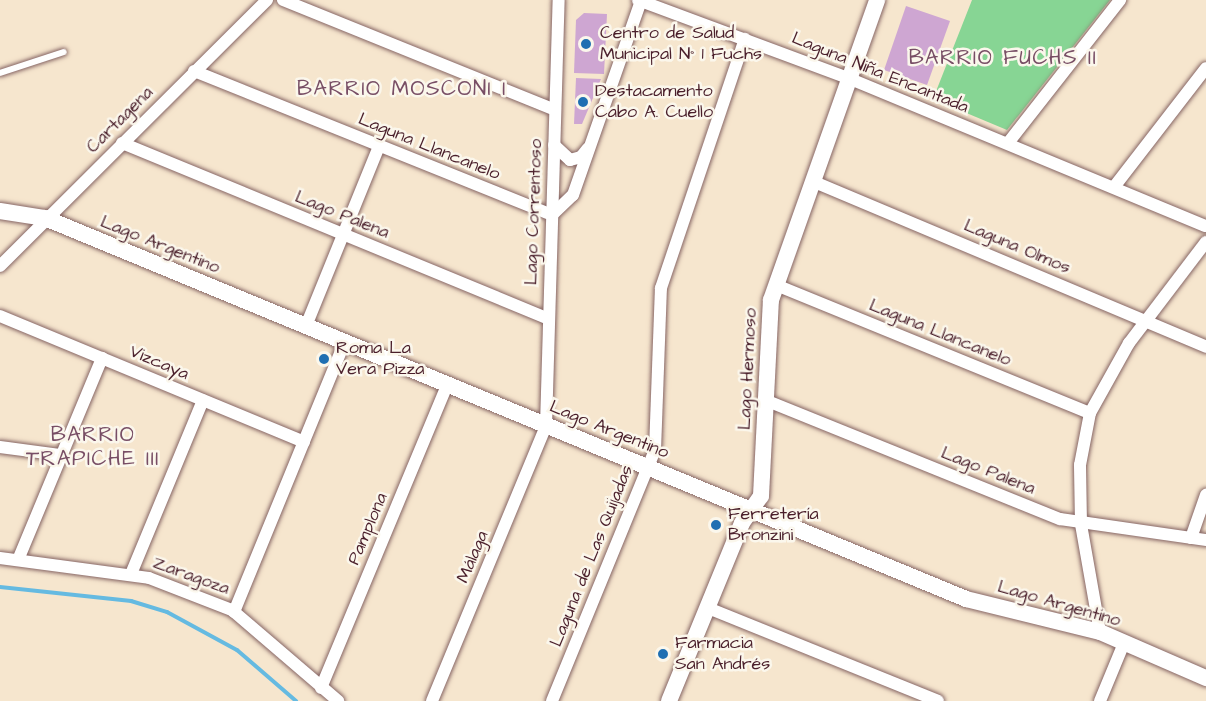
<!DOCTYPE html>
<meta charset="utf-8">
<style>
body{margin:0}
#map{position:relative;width:1206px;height:701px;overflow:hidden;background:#f6e6ce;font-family:"Architects Daughter",sans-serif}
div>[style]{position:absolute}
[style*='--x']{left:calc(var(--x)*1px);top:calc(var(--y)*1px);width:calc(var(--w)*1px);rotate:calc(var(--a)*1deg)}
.green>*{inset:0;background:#87d594}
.stream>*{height:4px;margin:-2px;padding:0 2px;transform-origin:2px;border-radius:2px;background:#65bae1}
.building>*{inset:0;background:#cea6d2}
.roads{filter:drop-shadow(0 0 2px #866564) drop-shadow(0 0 2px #866564)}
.lane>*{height:6px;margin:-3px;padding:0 3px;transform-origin:3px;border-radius:3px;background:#fff}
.street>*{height:12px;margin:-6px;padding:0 6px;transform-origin:6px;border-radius:6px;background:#fff}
.secondary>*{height:16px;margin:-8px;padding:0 8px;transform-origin:8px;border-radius:8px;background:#fff}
.dots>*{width:16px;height:16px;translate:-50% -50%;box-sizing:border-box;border:3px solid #fbf7ec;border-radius:50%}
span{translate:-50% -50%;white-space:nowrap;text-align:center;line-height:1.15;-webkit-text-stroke:5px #fbf7ec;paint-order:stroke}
.poi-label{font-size:18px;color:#4a1f2b}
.left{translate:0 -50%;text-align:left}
.street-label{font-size:18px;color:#4a1f2b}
.quarter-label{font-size:21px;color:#784e65;letter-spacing:1.5px}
</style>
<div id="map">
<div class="green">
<i style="clip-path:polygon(972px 0,1110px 0,1007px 130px,933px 99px)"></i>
</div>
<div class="stream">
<i style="--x:0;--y:587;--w:132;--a:6.1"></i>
<i style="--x:131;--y:601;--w:38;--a:17"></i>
<i style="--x:167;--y:612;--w:80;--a:28.5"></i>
<i style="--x:237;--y:650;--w:78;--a:40.8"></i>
</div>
<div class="building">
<i style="clip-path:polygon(906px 6px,950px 21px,927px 85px,884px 70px)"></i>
<i style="clip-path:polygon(584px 13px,607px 14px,604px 74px,574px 73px,576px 20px)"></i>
<i style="clip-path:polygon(576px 78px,601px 79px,582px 124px,574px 124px)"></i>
</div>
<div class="roads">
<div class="lane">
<i style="--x:0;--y:73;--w:67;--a:-18.2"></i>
</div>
<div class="street">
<i style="--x:283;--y:0;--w:293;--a:22"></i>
<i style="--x:638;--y:0;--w:224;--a:20.4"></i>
<i style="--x:848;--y:78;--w:387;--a:22.5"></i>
<i style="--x:194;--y:71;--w:386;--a:21.9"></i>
<i style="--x:552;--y:215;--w:29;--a:-44"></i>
<i style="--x:573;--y:195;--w:206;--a:-70.7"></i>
<i style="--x:122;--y:143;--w:461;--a:22.4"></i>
<i style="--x:1008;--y:143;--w:182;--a:-51.9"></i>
<i style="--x:554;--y:145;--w:22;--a:43"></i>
<i style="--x:570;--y:160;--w:11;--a:-15"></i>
<i style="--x:581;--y:157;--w:11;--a:-52"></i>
<i style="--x:812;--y:181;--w:428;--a:22.8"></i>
<i style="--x:1114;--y:187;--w:150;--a:-52.3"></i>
<i style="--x:0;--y:266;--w:377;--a:-44.9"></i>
<i style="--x:776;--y:285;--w:339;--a:22.2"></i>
<i style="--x:0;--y:316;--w:329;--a:22.5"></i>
<i style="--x:306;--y:326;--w:194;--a:-67.9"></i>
<i style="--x:765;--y:400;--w:318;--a:22"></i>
<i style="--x:1060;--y:519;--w:148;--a:8.2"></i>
<i style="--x:0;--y:447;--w:62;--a:7.5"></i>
<i style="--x:1191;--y:538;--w:46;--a:-70.8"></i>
<i style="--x:0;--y:558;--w:150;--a:7.6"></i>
<i style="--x:149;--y:578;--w:89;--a:21.1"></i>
<i style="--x:232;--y:610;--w:140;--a:40.6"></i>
<i style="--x:18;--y:560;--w:219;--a:-67.4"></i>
<i style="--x:131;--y:574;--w:188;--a:-67.5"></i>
<i style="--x:708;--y:608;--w:248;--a:22"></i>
<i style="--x:234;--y:612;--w:292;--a:-67.7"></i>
<i style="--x:1100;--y:632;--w:110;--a:-100"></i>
<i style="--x:1081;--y:524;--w:59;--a:-91"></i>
<i style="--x:1080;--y:465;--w:53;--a:-79.1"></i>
<i style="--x:1090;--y:413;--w:80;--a:-60.9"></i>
<i style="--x:1129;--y:343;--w:127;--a:-52.7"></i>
<i style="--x:321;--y:688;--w:328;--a:-67.4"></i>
<i style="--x:432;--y:701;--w:298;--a:-67.5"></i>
<i style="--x:546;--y:426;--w:426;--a:-88.3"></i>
<i style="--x:552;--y:701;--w:271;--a:-67.7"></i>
<i style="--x:655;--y:450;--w:162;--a:-87.9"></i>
<i style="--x:661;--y:288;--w:263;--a:-71.4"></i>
<i style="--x:1100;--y:701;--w:63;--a:-67.5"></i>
</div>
<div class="secondary">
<i style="--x:0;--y:211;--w:46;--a:8.8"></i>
<i style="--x:45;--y:218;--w:997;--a:22.47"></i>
<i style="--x:966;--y:599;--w:138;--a:13.8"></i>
<i style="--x:1100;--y:632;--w:116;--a:23.5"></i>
<i style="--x:669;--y:701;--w:192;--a:-67.7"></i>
<i style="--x:742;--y:523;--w:33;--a:-55"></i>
<i style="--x:761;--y:496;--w:196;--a:-87.1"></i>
<i style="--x:771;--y:300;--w:318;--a:-70.5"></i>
</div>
</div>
<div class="dots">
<i style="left:586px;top:44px;background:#1f6fb2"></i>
<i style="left:583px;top:102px;background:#1f6fb2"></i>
<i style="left:324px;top:359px;background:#1f6fb2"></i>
<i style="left:716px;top:525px;background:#1f6fb2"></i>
<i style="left:663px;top:654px;background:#1f6fb2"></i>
</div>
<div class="poi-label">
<span class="left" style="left:600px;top:44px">Centro de Salud<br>Municipal N° 1 Fuchs</span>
<span class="left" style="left:595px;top:102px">Destacamento<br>Cabo A. Cuello</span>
<span class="left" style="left:336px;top:359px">Roma La<br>Vera Pizza</span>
<span class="left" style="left:728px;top:525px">Ferretería<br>Bronzini</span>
<span class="left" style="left:675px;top:654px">Farmacia<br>San Andrés</span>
</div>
<div class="street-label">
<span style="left:880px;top:73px;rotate:22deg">Laguna Niña Encantada</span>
<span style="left:120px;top:120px;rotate:-45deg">Cartagena</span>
<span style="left:429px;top:147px;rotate:22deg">Laguna Llancanelo</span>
<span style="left:534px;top:212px;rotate:-88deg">Lago Correntoso</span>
<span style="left:342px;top:215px;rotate:22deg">Lago Palena</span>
<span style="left:160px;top:245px;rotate:22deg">Lago Argentino</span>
<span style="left:1017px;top:247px;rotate:23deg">Laguna Olmos</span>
<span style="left:940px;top:333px;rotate:22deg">Laguna Llancanelo</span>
<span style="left:159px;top:363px;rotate:23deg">Vizcaya</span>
<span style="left:748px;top:369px;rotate:-87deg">Lago Hermoso</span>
<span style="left:609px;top:430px;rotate:22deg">Lago Argentino</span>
<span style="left:988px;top:471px;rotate:22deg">Lago Palena</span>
<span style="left:368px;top:529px;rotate:-67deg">Pamplona</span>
<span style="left:592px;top:556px;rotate:-68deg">Laguna de Las Quijadas</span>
<span style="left:473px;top:557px;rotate:-67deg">Málaga</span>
<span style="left:191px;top:576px;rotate:20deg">Zaragoza</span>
<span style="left:1059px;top:604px;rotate:16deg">Lago Argentino</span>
</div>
<div class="quarter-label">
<span style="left:1003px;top:58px">BARRIO FUCHS II</span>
<span style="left:402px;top:89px">BARRIO MOSCONI I</span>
<span style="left:93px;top:447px">BARRIO<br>TRAPICHE III</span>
</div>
</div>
